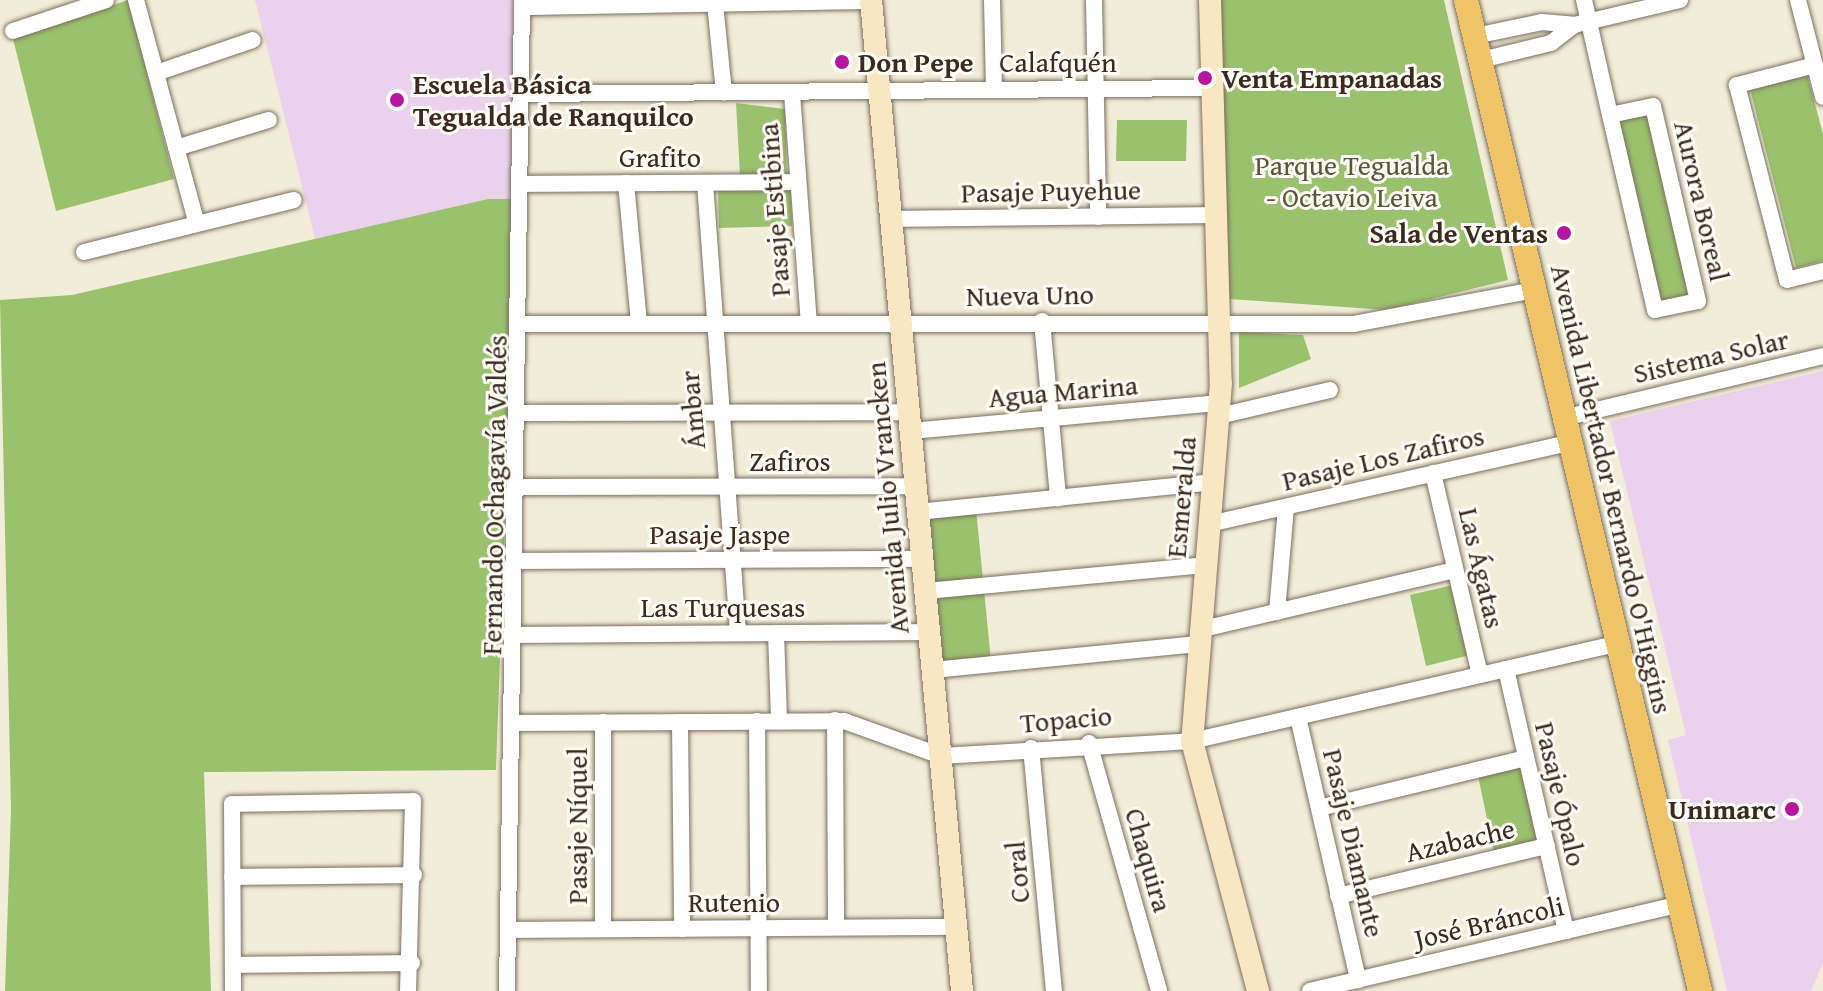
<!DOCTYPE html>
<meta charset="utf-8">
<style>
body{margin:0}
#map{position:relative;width:1823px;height:991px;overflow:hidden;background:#f2edd8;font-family:"Gentium Book Plus",serif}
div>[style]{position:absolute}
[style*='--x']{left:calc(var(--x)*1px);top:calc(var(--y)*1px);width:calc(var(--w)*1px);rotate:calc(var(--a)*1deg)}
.built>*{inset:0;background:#ead1ec}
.green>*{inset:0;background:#9ac16d}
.roads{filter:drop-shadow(0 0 2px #7b6e5f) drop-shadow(0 0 2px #7b6e5f)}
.street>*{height:16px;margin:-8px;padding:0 8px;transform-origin:8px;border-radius:8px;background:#fff}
.secondary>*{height:22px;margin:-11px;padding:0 11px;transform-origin:11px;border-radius:11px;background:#f9e7c3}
.primary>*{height:24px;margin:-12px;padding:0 12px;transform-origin:12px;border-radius:12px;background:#efc469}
.dots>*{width:22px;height:22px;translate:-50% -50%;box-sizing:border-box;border:4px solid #fdfcf7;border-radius:50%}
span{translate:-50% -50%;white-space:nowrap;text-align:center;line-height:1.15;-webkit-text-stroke:6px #fdfcf7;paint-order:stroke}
.poi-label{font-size:28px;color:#3b2a1e;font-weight:700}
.left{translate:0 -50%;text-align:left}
.right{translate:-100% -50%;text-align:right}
.street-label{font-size:28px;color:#3b2a1e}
.park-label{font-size:28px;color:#585736}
</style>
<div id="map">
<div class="built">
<i style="clip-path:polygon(255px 0,513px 0,516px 199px,487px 199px,316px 242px)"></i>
<i style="clip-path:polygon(1823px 371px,1823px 963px,1811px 991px,1727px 991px,1668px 740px,1686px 735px,1610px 421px)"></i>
</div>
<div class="green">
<i style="clip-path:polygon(128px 0,174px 179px,56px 211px,13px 39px)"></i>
<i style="clip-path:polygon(1215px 0,1444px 0,1508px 280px,1387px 310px,1230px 299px,1213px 81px)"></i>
<i style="clip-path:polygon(1807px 74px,1823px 134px,1823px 261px,1796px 268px,1750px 89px)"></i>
<i style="clip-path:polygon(736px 103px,785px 109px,787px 177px,740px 176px)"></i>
<i style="clip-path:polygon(1648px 112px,1689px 295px,1658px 302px,1617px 119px)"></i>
<i style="clip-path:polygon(1117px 120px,1187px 120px,1186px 161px,1116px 161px)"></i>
<i style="clip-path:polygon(791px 190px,792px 226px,719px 228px,718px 191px)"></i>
<i style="clip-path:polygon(488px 199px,516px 199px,496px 770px,204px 772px,211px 991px,5px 991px,11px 810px,0 300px,72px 295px)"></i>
<i style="clip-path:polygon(1239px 332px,1303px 335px,1311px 359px,1239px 388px)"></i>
<i style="clip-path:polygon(976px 509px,991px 661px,940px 667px,926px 514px)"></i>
<i style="clip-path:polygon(1453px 585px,1470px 655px,1426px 666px,1410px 595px)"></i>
<i style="clip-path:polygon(1525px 766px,1541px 842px,1494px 852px,1478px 776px)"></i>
</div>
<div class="roads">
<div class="street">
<i style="--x:136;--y:0;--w:232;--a:74.8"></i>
<i style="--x:992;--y:0;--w:89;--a:88.7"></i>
<i style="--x:1094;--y:0;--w:217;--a:88.9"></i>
<i style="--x:1584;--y:0;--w:118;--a:77.3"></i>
<i style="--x:1610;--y:115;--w:200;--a:77"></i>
<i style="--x:1655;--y:310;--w:44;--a:-11.8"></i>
<i style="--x:1698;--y:301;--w:200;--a:-103"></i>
<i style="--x:1653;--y:106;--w:44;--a:168.2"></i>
<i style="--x:1798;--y:0;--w:100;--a:75.5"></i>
<i style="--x:715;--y:3;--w:90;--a:84.3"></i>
<i style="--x:522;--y:7;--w:349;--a:-1"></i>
<i style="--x:13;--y:31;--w:98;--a:-18.4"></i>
<i style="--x:1475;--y:36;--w:68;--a:-11.8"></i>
<i style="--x:1542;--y:22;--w:32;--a:5"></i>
<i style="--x:1574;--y:25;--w:109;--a:-13.3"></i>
<i style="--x:1481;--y:60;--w:72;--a:-13.7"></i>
<i style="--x:1551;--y:43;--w:29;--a:-38"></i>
<i style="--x:1815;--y:65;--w:81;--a:165.6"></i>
<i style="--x:1737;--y:85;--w:201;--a:75.6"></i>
<i style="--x:1787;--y:280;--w:37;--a:-14"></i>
<i style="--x:156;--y:73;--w:102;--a:-18.8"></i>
<i style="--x:792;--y:93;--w:231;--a:85.8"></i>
<i style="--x:523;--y:94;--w:687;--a:-0.5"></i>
<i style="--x:176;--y:148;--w:97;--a:-16.8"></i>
<i style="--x:626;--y:183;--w:141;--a:84.7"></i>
<i style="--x:705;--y:183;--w:451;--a:85.8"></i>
<i style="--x:522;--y:184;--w:276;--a:-0.4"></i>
<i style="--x:892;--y:219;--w:320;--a:-0.7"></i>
<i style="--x:84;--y:252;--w:216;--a:-13.9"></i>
<i style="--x:1042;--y:321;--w:178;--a:84.8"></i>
<i style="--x:523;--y:324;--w:831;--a:0"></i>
<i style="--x:1354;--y:324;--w:183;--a:-10.7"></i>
<i style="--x:521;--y:413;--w:388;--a:-0.1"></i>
<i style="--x:1219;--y:416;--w:114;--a:-13.2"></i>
<i style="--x:1563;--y:418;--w:267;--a:-13.4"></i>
<i style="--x:911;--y:431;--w:310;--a:-5.2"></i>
<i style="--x:1433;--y:473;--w:207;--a:76.9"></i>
<i style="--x:520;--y:487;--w:396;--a:-0.1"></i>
<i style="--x:918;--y:512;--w:297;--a:-5.8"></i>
<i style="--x:1209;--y:524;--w:369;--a:-12.7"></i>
<i style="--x:518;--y:561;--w:405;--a:-0.3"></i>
<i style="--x:926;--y:591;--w:280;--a:-5.3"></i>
<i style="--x:1277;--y:612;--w:105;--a:-85.1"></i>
<i style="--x:1199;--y:630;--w:263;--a:-13.2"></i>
<i style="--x:776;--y:633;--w:88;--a:88"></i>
<i style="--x:517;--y:635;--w:412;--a:-0.4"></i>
<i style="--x:1506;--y:669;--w:269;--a:77.1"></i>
<i style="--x:933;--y:670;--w:266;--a:-5.6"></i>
<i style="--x:1298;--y:717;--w:270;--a:77.1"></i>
<i style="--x:835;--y:720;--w:207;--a:89.7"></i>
<i style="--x:757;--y:721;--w:270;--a:89.6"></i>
<i style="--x:603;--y:722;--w:207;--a:90"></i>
<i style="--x:680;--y:722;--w:207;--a:89.4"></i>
<i style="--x:516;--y:723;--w:328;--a:-0.3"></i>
<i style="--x:844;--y:721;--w:103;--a:19.8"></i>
<i style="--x:941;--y:756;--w:251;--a:-3.4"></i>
<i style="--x:1192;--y:741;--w:436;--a:-12.9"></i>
<i style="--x:1089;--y:743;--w:258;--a:74.2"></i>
<i style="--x:1031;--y:748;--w:244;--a:84.6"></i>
<i style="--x:1319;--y:808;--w:213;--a:-13.6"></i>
<i style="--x:232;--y:877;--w:182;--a:-0.6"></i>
<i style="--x:1338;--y:896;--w:215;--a:-13.5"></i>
<i style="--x:512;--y:930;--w:444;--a:-0.4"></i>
<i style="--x:233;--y:965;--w:179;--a:-0.6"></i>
<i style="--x:233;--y:991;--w:187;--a:-90.3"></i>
<i style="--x:232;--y:804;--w:181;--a:-0.9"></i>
<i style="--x:413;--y:801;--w:190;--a:91.5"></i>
<i style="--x:507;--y:991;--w:991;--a:-89.13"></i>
<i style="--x:1310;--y:991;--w:380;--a:-13.2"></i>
</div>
<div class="secondary">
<i style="--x:871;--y:0;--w:995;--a:84.75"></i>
<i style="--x:1210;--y:0;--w:383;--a:88.4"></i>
<i style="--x:1221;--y:383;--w:359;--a:94.6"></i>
<i style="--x:1192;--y:741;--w:259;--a:75.2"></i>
</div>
<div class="primary">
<i style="--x:1466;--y:0;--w:1018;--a:76.71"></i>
</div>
</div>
<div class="dots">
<i style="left:842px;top:62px;background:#b5179e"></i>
<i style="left:1205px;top:78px;background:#b5179e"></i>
<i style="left:397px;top:100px;background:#b5179e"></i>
<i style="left:1564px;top:233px;background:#b5179e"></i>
<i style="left:1792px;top:809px;background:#b5179e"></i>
</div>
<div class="poi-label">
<span class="left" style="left:858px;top:62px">Don Pepe</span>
<span class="left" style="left:1221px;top:78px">Venta Empanadas</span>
<span class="left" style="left:413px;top:100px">Escuela Básica<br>Tegualda de Ranquilco</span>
<span class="right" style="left:1548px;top:233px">Sala de Ventas</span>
<span class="right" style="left:1776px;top:809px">Unimarc</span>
</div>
<div class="street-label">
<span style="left:1058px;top:62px">Calafquén</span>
<span style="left:660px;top:157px">Grafito</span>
<span style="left:1051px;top:191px;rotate:-1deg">Pasaje Puyehue</span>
<span style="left:1702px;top:201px;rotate:77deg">Aurora Boreal</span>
<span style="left:774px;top:210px;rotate:-94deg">Pasaje Estibina</span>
<span style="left:1030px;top:295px;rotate:-1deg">Nueva Uno</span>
<span style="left:1711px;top:356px;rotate:-13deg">Sistema Solar</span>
<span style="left:1063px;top:391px;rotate:-5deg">Agua Marina</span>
<span style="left:692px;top:410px;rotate:-95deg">Ámbar</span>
<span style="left:1383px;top:458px;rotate:-13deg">Pasaje Los Zafiros</span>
<span style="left:790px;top:461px">Zafiros</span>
<span style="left:1612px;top:489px;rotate:77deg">Avenida Libertador Bernardo O'Higgins</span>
<span style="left:494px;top:495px;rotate:-89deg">Fernando Ochagavía Valdés</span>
<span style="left:1181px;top:497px;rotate:-85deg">Esmeralda</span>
<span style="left:887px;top:498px;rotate:-95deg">Avenida Julio Vrancken</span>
<span style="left:720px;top:534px">Pasaje Jaspe</span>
<span style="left:1482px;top:568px;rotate:77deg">Las Ágatas</span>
<span style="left:723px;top:607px">Las Turquesas</span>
<span style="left:1066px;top:719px;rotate:-5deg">Topacio</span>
<span style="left:1561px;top:794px;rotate:77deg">Pasaje Ópalo</span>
<span style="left:577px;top:826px;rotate:-90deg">Pasaje Níquel</span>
<span style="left:1460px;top:840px;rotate:-13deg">Azabache</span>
<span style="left:1354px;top:843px;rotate:77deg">Pasaje Diamante</span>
<span style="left:1149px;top:860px;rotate:74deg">Chaquira</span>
<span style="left:1017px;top:872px;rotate:-95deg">Coral</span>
<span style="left:734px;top:902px">Rutenio</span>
<span style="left:1489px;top:922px;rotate:-13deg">José Bráncoli</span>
</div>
<div class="park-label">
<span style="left:1352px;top:181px">Parque Tegualda<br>- Octavio Leiva</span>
</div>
</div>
